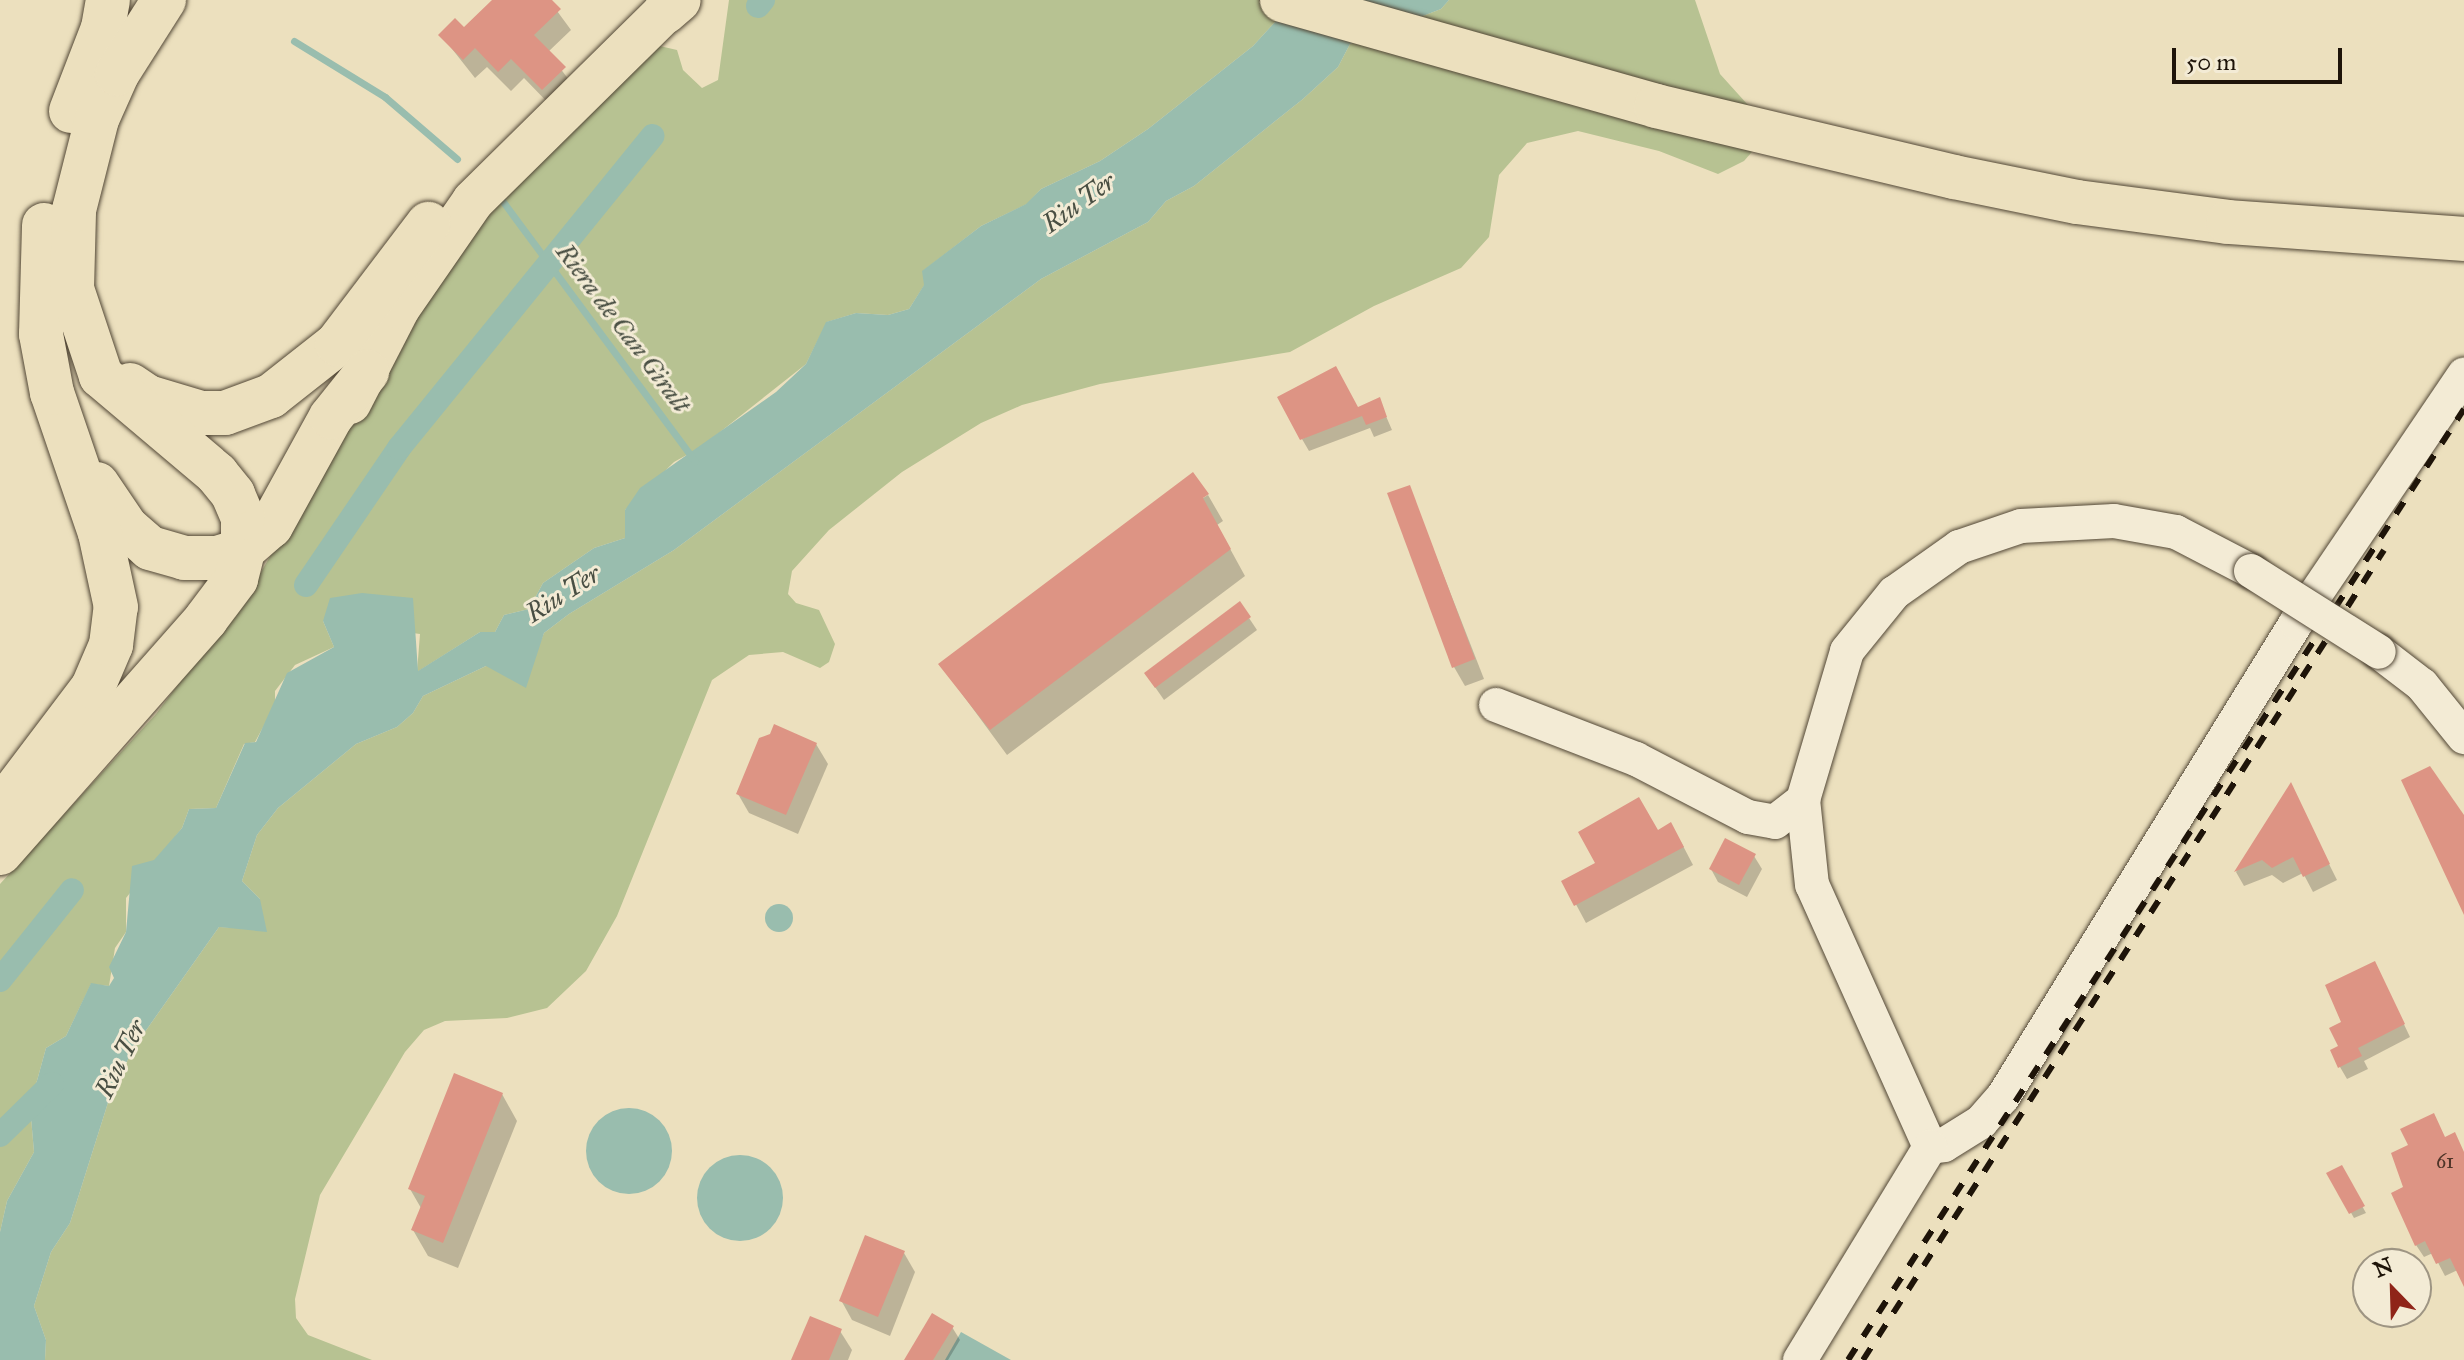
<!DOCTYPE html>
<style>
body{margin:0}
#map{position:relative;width:2464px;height:1360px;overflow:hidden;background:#ece0be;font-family:"IM FELL Great Primer",serif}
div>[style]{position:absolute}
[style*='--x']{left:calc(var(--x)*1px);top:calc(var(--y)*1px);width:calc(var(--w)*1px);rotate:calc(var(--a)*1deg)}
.green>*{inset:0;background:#b7c292}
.water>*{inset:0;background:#99bdae}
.round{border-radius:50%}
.shadow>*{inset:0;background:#0003}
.stream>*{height:7px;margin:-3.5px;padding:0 3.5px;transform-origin:3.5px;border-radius:3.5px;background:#99bdae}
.canal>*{height:24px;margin:-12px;padding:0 12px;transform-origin:12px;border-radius:12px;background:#99bdae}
.building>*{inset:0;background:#dd9484}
.roads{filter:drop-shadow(0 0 2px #524736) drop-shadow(0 0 2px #524736)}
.minor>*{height:34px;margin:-17px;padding:0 17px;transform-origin:17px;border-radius:17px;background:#f3ebd5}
.major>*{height:42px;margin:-21px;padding:0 21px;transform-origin:21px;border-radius:21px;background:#ece0be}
.highway>*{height:44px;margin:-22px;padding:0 22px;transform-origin:22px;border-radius:22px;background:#ece0be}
.rail>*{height:6px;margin-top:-3px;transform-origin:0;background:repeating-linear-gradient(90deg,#1e1409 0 14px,transparent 0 28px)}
.bridges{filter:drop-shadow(0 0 2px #524736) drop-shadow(0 0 2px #524736)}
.minor-bridge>*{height:34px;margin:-17px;padding:0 17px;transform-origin:17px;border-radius:17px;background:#f3ebd5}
span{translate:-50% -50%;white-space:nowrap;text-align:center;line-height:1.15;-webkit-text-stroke:6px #f3ebd5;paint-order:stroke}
.number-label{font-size:20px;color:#4e3428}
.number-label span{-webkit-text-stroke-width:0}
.water-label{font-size:26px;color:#494f43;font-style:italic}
.north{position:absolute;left:2352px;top:1248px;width:80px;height:80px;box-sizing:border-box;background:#f3ebd5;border:2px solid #9e9583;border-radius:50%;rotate:337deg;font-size:22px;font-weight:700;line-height:32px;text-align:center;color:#1e1409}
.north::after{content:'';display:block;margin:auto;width:28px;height:36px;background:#8f2418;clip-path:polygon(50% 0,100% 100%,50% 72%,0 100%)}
.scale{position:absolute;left:2172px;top:48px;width:170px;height:36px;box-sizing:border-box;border:4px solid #1e1409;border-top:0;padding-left:10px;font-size:24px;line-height:28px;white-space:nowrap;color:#1e1409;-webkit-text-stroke:6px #f3ebd5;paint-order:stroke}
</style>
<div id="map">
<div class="green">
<i style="clip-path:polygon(729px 0,1295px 0,1253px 46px,1148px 129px,1100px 161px,1041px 189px,1027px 204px,981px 226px,923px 271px,925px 284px,909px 309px,888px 315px,856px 313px,827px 322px,806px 364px,701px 447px,674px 462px,625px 510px,625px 538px,594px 548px,543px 583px,529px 609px,504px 615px,495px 632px,480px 632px,417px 672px,420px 634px,323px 621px,334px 647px,295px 665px,275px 691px,275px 705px,255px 742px,244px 744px,216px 808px,189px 809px,182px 828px,126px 898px,126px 932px,115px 948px,109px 986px,91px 984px,66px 1036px,46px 1048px,30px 1106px,34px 1152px,7px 1201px,0 1232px,0 884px,156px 714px,257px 579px,445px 254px,651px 44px,677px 50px,683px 70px,702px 88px,718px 80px)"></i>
<i style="clip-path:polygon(1449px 0,1695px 0,1720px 74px,1757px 115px,1758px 145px,1744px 161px,1718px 174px,1659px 151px,1578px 131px,1527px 143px,1499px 175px,1489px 237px,1461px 268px,1374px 306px,1290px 352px,1100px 384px,1022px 405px,981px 423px,902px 472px,829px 530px,792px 571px,788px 594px,796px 603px,819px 610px,835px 644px,829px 662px,820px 668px,783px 652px,749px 655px,712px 680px,617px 916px,586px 971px,547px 1008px,507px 1018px,445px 1021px,424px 1030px,405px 1052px,320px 1195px,295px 1299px,296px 1318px,308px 1335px,372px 1360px,45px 1360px,46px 1340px,34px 1306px,51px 1252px,70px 1223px,112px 1090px,135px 1046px,219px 927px,239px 928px,260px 899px,242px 881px,257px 835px,278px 808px,356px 744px,397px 727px,413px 713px,423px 696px,486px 666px,534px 658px,544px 633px,569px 614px,674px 550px,1041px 279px,1148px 222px,1166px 201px,1194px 186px,1303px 99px,1338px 67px,1350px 44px,1441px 9px)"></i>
</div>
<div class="water">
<i style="clip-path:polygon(1295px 0,1449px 0,1441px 9px,1350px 44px,1338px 67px,1303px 99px,1194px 186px,1166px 201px,1148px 222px,1041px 279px,674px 550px,569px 614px,544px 633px,526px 688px,486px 666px,423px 696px,413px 713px,397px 727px,356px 744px,278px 808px,257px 835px,242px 881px,260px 899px,267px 932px,219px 927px,135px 1046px,112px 1090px,70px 1223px,51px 1252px,34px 1306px,46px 1340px,45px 1360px,0 1360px,0 1232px,7px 1201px,34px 1152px,30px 1106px,46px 1048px,66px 1036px,91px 983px,109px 986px,114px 978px,109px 967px,126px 932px,132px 866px,154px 860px,182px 828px,189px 809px,216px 808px,245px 743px,256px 742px,287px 673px,334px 647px,323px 621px,330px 598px,362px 593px,413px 598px,418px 671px,480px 632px,495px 632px,504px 615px,529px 609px,543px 583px,594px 548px,625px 538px,625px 510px,640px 488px,776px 392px,806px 364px,826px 322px,856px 313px,888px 315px,909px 309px,924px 285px,922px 271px,981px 226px,1026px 204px,1041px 189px,1100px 161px,1148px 129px,1253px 46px)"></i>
<i class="round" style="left:765px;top:904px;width:28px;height:28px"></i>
<i class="round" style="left:586px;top:1108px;width:86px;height:86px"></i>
<i class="round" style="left:697px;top:1155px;width:86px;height:86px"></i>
<i style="clip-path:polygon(961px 1332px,1011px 1360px,945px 1360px)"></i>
</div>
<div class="shadow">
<i style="clip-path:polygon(495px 0,549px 0,571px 30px,548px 52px,575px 88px,554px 109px,524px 78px,511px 91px,487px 67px,475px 78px,441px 35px,464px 30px)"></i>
<i style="clip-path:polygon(1379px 400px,1392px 430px,1374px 437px,1370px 428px,1309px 451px,1302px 439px)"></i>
<i style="clip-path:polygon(1409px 487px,1484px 679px,1465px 686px,1454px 667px)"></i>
<i style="clip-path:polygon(1208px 495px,1223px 521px,1217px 525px,1245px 576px,1007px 755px,940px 664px)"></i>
<i style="clip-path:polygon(1249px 618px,1257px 630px,1164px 700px,1146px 674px)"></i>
<i style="clip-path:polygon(816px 744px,828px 764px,798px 834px,749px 813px,738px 794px)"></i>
<i style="clip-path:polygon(2290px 786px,2337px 880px,2313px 892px,2303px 873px,2283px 883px,2272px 875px,2244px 886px,2236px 872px)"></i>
<i style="clip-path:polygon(1657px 832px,1681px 842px,1693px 865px,1586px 923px,1564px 882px)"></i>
<i style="clip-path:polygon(1754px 856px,1762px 869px,1747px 897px,1718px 882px,1711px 869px)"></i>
<i style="clip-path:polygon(2381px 976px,2410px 1037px,2364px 1061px,2368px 1069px,2347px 1079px,2340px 1067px,2344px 1023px)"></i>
<i style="clip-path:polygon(502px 1094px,517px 1121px,458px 1268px,428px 1256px,413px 1230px,421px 1208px,410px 1189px)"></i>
<i style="clip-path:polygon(2445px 1139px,2464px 1153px,2464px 1267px,2445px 1276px,2433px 1253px,2424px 1257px,2416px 1245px,2405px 1188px)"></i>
<i style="clip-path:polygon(2341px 1168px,2366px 1213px,2354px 1218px,2329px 1174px)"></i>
<i style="clip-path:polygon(904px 1253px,915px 1272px,890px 1336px,852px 1320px,841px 1300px)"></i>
<i style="clip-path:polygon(952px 1327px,960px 1340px,948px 1360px,906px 1360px)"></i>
<i style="clip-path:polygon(840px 1331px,852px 1350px,848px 1360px,793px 1360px)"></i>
</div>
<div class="stream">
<i style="--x:294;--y:41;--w:107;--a:31.6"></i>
<i style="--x:385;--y:97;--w:95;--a:40.7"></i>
<i style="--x:501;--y:199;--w:326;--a:53.5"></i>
</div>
<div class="canal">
<i style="--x:758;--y:6;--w:8;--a:-50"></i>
<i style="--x:306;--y:585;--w:166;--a:-55.8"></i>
<i style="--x:399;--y:448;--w:402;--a:-50.9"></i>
<i style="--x:0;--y:980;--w:115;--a:-51.3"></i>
<i style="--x:0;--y:1135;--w:73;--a:-44.4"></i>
</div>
<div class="building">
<i style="clip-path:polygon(492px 0,552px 0,561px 9px,534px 35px,566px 67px,542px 90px,511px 59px,498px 72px,475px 48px,463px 60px,438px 35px,455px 18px,464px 27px)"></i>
<i style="clip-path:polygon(1336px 366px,1358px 407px,1380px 397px,1387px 417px,1366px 425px,1362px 416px,1300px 440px,1277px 397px)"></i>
<i style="clip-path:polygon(1193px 472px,1209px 494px,1203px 498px,1231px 549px,990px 730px,938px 664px)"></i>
<i style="clip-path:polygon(1410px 485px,1475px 659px,1452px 668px,1387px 493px)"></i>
<i style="clip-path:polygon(1240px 601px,1251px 617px,1155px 688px,1144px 673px)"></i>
<i style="clip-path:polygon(774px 724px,817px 743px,786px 815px,736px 794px,759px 738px,770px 734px)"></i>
<i style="clip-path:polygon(2430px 766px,2464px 815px,2464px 915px,2401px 780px)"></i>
<i style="clip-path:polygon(2291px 782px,2330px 864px,2303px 877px,2293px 857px,2272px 868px,2262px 860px,2234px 872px)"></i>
<i style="clip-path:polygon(1639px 797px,1658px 830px,1671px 822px,1684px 847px,1574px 906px,1561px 881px,1595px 863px,1578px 832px)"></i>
<i style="clip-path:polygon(1725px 838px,1756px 854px,1739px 885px,1709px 869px)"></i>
<i style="clip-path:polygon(2375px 961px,2405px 1024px,2358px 1048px,2362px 1056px,2338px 1068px,2330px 1050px,2338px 1046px,2329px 1028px,2341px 1022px,2325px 985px)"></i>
<i style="clip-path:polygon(454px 1073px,503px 1093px,443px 1243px,411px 1230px,425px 1196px,408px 1189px)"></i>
<i style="clip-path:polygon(2434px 1113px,2445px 1137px,2455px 1132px,2464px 1152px,2464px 1287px,2450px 1258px,2436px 1264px,2425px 1241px,2415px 1246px,2391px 1193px,2403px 1187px,2391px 1153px,2408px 1145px,2400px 1129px)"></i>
<i style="clip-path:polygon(2342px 1165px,2365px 1206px,2349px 1214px,2326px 1173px)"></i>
<i style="clip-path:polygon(865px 1235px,905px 1251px,878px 1317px,839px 1301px)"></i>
<i style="clip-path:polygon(932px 1313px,954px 1326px,933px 1360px,904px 1360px)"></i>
<i style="clip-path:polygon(810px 1316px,842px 1329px,829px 1360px,791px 1360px)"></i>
</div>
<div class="roads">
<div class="minor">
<i style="--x:2379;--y:652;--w:54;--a:37.5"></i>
<i style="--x:2422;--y:685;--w:67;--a:51.1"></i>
<i style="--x:1496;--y:705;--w:150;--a:21.1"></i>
<i style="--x:1636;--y:759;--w:126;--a:27.4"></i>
<i style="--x:1748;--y:817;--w:27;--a:10"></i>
<i style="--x:1775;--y:822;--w:36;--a:-38"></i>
<i style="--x:1930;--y:1147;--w:287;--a:-114.2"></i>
<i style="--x:1812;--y:885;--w:85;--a:-96"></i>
<i style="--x:1803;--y:800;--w:155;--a:-73.5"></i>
<i style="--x:1847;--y:651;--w:75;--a:-51"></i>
<i style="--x:1894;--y:593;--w:80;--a:-35.3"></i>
<i style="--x:1959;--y:547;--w:65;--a:-18.7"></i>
<i style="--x:2021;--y:526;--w:93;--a:-3.1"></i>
<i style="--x:2114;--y:521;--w:63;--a:10.1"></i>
<i style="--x:2176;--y:532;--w:85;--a:27.5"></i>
<i style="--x:1930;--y:1147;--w:14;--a:-8"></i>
<i style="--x:1944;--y:1145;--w:44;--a:-31.9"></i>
<i style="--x:1981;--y:1122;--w:33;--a:-49"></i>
<i style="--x:2003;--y:1097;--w:557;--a:-58.28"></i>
<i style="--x:2296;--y:623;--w:300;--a:-55.9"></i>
<i style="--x:1800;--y:1360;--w:250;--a:-58.6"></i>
</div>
<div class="major">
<i style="--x:350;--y:403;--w:107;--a:-62.7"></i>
<i style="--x:399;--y:308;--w:130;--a:-55.3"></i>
<i style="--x:473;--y:201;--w:286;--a:-44.6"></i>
</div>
<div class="highway">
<i style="--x:1282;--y:0;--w:389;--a:15.8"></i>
<i style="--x:1656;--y:106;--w:306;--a:13.4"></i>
<i style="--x:1954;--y:177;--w:126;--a:11.5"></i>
<i style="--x:2077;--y:202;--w:152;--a:7.5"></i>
<i style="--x:2228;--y:222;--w:237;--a:4.1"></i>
<i style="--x:665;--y:12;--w:18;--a:-41"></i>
<i style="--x:71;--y:111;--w:89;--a:-68.9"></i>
<i style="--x:103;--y:28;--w:28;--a:-80"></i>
<i style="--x:130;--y:385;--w:22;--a:34"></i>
<i style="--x:148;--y:397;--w:55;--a:16.8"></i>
<i style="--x:201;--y:413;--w:24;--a:0"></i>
<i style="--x:225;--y:413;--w:49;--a:-20.3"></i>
<i style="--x:271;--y:396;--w:84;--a:-38.2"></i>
<i style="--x:337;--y:344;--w:151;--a:-52.8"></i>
<i style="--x:97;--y:484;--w:52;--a:56"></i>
<i style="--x:126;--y:527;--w:32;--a:41"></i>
<i style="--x:150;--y:548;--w:35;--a:16"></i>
<i style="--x:184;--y:558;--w:33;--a:0"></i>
<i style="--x:217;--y:558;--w:27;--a:-17"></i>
<i style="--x:243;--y:550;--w:37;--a:-41"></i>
<i style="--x:271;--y:526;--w:124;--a:-61.2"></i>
<i style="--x:331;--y:417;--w:58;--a:-51.3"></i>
<i style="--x:3;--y:806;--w:149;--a:-52.9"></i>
<i style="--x:93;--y:687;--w:46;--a:-66.8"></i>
<i style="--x:111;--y:645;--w:38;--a:-83"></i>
<i style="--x:116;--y:607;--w:76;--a:-102.2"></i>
<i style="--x:100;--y:533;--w:148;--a:-108.9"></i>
<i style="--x:52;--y:393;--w:60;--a:-100.6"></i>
<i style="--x:41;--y:334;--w:109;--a:-88.4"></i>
<i style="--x:0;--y:853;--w:312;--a:-48.6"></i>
<i style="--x:206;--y:619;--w:50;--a:-53.1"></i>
<i style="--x:236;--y:579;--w:30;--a:-76"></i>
<i style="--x:243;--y:550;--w:32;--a:-90"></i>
<i style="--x:243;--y:518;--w:26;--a:-113"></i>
<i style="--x:233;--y:494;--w:26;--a:-129"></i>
<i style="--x:217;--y:474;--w:152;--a:-139.8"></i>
<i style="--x:101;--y:376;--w:92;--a:-108.4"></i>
<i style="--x:72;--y:289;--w:79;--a:-88.5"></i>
<i style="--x:74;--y:210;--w:94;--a:-75.8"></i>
<i style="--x:97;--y:119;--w:49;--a:-66"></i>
<i style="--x:117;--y:74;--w:88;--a:-57.6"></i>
</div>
</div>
<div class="rail">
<i style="--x:1848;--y:1360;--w:1133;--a:-57.07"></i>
<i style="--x:1863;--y:1360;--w:963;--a:-57.25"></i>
</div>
<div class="bridges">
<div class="minor-bridge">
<i style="--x:2251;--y:571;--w:151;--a:32.3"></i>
</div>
</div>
<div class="number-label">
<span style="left:2445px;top:1161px">61</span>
</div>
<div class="water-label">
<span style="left:1079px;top:203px;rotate:-36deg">Riu Ter</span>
<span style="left:623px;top:328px;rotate:53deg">Riera de Can Giralt</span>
<span style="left:563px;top:594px;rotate:-33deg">Riu Ter</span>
<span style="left:121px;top:1059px;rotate:-64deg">Riu Ter</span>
</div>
<div class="north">N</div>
<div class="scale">50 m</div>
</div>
